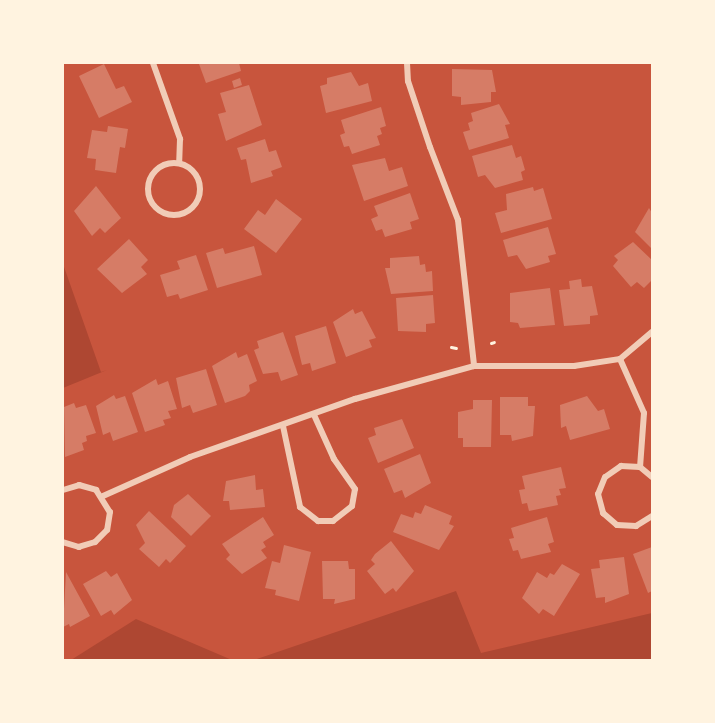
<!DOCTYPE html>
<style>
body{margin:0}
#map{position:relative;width:715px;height:723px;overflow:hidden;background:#c8553d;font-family:Karla,sans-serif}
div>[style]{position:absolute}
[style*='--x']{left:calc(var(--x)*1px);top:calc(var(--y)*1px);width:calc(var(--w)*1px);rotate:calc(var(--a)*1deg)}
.green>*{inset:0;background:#ae4732}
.building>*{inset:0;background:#d67c66}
.path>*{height:3px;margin:-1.5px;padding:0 1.5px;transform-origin:1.5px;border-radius:1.5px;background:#fff3e0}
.minor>*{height:6px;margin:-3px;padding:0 3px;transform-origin:3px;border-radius:3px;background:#f1ccb7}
.minor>.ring{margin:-3px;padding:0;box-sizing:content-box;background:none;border:6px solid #f1ccb7;border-radius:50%}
span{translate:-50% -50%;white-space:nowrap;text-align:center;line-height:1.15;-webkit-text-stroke:6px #fff3e0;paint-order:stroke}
.frame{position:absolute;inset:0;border:64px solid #fff3e0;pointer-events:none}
</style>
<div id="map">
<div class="green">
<i style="clip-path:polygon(63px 264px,101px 372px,107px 370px,63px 388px)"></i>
<i style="clip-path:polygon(456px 591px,481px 653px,652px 613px,652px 660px,254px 660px)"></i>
<i style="clip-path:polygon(136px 619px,232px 660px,71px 660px)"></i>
</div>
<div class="building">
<i style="clip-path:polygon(239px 63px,241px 71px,206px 83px,199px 64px)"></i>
<i style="clip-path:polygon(104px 64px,116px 89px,124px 86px,132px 102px,99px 118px,79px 76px)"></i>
<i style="clip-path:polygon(452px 69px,492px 70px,496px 92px,491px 92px,491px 102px,461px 105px,461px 97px,452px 96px)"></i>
<i style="clip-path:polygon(351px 72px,359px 86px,368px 83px,372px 101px,326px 113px,320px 86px,327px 84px,327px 78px)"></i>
<i style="clip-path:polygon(240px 78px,242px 85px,234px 88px,232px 81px)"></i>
<i style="clip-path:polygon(249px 85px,262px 125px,226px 141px,218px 114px,226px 112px,220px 93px)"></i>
<i style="clip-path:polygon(499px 104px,510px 124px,505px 125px,509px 138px,469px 150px,463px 132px,470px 130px,468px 123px,473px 121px,471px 113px)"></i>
<i style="clip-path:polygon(381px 107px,386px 126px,380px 128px,382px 134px,377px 136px,380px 145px,352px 154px,349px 146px,344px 147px,340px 135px,345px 133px,341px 120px)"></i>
<i style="clip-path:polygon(108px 126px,128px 129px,125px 148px,120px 147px,116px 173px,95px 170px,96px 159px,87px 158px,92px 130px,107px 132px)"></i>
<i style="clip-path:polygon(265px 139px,269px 152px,276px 150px,282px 167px,271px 171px,273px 176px,251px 183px,246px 159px,241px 160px,237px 148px)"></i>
<i style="clip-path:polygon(512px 145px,516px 158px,521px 156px,525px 170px,521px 172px,523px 180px,495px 188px,485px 175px,478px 177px,472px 156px)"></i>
<i style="clip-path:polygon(385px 158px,389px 171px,402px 167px,408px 186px,364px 201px,352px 165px)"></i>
<i style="clip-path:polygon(96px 186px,121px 218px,105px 233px,100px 228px,92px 236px,74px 211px)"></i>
<i style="clip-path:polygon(533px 187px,534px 191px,543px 188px,552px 219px,501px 233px,495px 213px,507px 210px,506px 194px)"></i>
<i style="clip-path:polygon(410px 193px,419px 219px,410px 222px,412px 229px,385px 237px,382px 229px,376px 231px,371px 219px,378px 216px,374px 206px)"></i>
<i style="clip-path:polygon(276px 199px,302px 219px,276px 253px,244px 229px,258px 210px,265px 215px)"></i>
<i style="clip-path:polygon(649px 208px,652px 213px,652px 249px,635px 232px)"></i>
<i style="clip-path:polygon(548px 227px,556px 254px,548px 256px,550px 262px,526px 269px,517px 255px,508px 257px,503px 240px)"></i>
<i style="clip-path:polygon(129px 239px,148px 260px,141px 267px,147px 274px,122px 293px,97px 269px)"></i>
<i style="clip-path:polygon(633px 242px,652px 260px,652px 280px,644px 288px,637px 282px,631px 287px,613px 266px,618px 260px,614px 256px)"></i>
<i style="clip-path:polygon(254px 246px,262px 275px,217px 288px,206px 253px,223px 248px,225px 254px)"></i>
<i style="clip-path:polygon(196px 255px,208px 290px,180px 299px,178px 294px,167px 297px,160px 275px,180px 269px,177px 261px)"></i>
<i style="clip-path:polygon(419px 256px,420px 265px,425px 264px,426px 272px,432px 271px,433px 291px,391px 294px,385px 268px,390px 268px,390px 258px)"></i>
<i style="clip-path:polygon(581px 279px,582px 287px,592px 286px,598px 315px,590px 316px,590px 324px,564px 326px,559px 290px,570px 289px,569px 281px)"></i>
<i style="clip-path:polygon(550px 288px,555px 325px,520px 328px,518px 323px,510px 322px,510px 293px)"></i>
<i style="clip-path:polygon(433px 295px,435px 323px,426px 324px,426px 332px,398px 331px,396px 298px)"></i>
<i style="clip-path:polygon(353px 309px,355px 314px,362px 311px,376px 338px,369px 340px,372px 347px,346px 357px,333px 322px)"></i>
<i style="clip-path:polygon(326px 326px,336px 363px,312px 371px,310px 363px,302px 365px,295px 336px)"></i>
<i style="clip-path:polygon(283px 332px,298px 375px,281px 381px,278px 372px,263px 374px,254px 350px,259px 348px,257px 341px)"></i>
<i style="clip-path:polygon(236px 352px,238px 358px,247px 354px,257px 381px,249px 385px,250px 391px,245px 396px,225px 403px,212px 366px)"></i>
<i style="clip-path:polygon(206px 369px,217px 405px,193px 413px,190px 405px,182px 408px,176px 378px)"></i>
<i style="clip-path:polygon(156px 379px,158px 385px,168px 381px,177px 409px,168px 411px,171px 418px,163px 420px,165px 425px,145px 432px,132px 393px)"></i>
<i style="clip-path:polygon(114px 395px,116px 399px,125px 396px,138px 432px,113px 441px,110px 432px,103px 435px,96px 406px)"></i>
<i style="clip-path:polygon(587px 396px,598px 411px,604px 409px,610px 429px,570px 440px,566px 426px,561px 428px,560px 405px)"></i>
<i style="clip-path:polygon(500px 397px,528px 397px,528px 406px,535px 406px,533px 436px,512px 441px,511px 435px,500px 435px)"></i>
<i style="clip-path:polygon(473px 400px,492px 400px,491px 447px,463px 447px,463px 438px,458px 438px,458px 412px,473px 409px)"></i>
<i style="clip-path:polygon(74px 403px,76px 408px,86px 405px,96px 433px,86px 436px,87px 441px,82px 443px,84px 450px,65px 457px,64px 407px)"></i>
<i style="clip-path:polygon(402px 419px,414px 448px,378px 463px,368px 438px,376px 435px,374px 428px)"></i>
<i style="clip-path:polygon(420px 454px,431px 483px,405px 498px,402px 490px,394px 493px,384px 469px)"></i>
<i style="clip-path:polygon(561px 467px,566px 488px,559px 489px,561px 495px,556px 496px,558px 505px,529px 511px,527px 503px,522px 504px,519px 490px,525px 489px,522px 476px)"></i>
<i style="clip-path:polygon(255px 475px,256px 490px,263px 489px,265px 507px,230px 510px,229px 501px,223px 501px,226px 481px)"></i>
<i style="clip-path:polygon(188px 494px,211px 516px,191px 536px,171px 517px,174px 505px)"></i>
<i style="clip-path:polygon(425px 505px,452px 516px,449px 524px,454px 526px,439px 550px,393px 532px,401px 514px,413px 518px,415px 512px,421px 514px)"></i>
<i style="clip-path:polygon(149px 511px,186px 546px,170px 563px,166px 559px,159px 567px,139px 549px,145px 543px,136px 525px)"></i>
<i style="clip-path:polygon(263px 517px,274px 535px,263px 542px,266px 547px,261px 550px,267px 558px,242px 574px,226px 559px,230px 555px,222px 544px)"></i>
<i style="clip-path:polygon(547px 517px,554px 542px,548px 544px,551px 552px,521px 559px,518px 550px,513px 551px,509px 539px,514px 538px,511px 528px)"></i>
<i style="clip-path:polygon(391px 541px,414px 571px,396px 592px,393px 588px,385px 594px,367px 571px,375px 564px,371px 560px,375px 554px)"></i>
<i style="clip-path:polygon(284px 545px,311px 552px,299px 601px,275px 595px,276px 590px,265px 588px,272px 561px,280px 563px)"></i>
<i style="clip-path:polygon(652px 547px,652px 591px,648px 593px,633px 554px)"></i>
<i style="clip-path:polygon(624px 557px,629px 594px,605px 603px,605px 597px,596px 598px,591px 569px,600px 568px,599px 560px)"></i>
<i style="clip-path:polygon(322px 561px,348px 561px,349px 569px,355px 569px,355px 599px,334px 604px,335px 599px,323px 599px)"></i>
<i style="clip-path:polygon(562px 564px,580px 574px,554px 616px,543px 609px,539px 614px,522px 598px,537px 572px,547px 578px,550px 573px,554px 575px)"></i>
<i style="clip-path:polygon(106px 571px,111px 577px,117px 573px,132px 600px,114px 615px,111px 610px,101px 616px,83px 584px)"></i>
<i style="clip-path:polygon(66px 572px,90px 616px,70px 627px,69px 624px,63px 627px)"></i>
</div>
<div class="path">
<i style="--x:491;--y:343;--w:3;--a:-18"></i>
<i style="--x:451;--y:347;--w:5;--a:11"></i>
</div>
<div class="minor">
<i style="--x:153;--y:63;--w:81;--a:70.4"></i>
<i style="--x:180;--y:139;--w:24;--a:92"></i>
<i style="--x:407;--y:63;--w:18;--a:87"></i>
<i style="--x:408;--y:81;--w:70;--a:71.6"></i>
<i style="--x:430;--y:147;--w:78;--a:69"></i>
<i style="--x:458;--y:220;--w:147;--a:83.7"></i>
<i class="ring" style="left:148px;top:163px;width:46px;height:46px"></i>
<i style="--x:620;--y:359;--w:59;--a:66"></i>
<i style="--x:644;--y:413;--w:54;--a:94.2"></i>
<i style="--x:283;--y:426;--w:83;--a:78.1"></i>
<i style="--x:300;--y:507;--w:23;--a:38"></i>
<i style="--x:318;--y:521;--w:15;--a:0"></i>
<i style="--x:333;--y:521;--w:24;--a:-38"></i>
<i style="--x:352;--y:506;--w:17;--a:-80"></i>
<i style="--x:355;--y:489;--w:37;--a:-125"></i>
<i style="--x:334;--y:459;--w:48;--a:-114.4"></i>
<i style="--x:652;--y:477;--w:16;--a:-140"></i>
<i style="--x:640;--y:467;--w:19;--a:-177"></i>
<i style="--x:621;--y:466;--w:19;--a:145"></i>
<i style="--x:605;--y:477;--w:18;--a:112"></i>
<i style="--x:598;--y:494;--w:20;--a:75"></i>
<i style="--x:603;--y:513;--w:18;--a:41"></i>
<i style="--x:617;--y:525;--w:19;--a:3"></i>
<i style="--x:636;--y:526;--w:19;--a:-32"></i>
<i style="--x:63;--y:490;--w:17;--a:-17"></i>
<i style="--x:79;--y:485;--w:18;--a:16"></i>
<i style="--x:96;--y:490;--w:26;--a:58"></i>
<i style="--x:110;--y:512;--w:18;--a:99"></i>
<i style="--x:107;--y:530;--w:17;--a:135"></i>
<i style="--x:95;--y:542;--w:17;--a:163"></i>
<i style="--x:79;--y:547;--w:17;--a:-163"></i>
<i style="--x:103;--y:496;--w:95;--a:-24.1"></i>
<i style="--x:190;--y:457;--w:175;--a:-19.4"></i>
<i style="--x:355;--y:399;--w:123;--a:-15.5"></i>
<i style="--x:474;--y:366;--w:100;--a:0"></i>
<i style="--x:574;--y:366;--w:47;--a:-8.7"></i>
<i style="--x:620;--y:359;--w:42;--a:-40.2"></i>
</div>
<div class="frame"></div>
</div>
